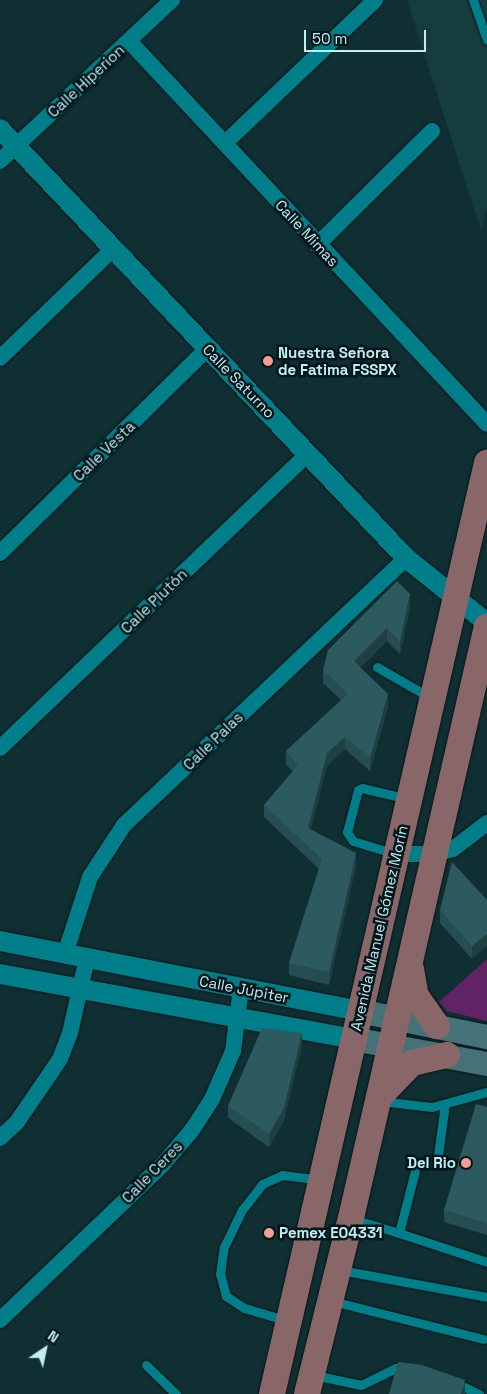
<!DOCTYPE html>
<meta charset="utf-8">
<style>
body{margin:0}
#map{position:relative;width:487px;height:1394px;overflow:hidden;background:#102f33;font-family:"Space Grotesk",sans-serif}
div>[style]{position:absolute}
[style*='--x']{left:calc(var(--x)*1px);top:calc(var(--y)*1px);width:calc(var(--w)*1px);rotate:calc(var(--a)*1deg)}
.built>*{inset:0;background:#173c40}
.green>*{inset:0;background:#612365}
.roads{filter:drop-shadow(0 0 1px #081517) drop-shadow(0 0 1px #081517)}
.service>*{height:9px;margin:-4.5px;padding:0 4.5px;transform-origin:4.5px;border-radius:4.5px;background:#007e89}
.minor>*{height:16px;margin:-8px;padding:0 8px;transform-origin:8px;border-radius:8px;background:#007e89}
.tertiary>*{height:20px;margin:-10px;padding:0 10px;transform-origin:10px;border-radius:10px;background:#007e89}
.secondary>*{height:24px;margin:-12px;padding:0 12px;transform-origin:12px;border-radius:12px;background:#457278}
.primary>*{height:26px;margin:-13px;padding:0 13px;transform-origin:13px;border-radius:13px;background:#896768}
.wall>*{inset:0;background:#264d52}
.shaded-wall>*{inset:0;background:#1f3f42}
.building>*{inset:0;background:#2c5a5f}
.dots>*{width:14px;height:14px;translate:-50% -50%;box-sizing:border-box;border:2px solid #021619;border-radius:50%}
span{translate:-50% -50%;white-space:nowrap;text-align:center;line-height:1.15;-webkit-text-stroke:5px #021619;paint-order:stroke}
.street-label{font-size:15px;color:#c1edf3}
.poi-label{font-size:15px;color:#c1edf3;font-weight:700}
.left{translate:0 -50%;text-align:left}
.right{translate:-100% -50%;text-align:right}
.north{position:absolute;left:20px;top:1324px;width:50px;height:50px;-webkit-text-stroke:4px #021619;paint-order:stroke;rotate:34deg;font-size:14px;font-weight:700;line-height:20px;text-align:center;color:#c1edf3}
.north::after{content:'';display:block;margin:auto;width:18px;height:22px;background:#c1edf3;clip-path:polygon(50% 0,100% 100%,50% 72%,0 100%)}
.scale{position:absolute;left:304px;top:30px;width:122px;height:22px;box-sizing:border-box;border:2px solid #c1edf3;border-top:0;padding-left:6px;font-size:15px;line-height:18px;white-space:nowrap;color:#c1edf3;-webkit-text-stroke:4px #021619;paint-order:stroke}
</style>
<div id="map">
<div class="built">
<i style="clip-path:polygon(407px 0,487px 0,487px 207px,481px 231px)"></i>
</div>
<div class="green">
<i style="clip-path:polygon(487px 959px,487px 1021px,447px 1011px,439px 1002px)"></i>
</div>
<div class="roads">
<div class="service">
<i style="--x:473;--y:0;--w:42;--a:70.7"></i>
<i style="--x:377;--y:667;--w:62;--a:29.9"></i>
<i style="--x:396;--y:854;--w:45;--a:-163.2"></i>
<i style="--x:353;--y:841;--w:11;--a:-124"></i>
<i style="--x:347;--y:832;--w:43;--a:-75.3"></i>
<i style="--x:358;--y:790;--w:4;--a:-27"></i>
<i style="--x:362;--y:788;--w:47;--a:13.4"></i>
<i style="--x:380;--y:1101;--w:52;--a:6.6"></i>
<i style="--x:432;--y:1107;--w:57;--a:-15.3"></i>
<i style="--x:438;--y:1155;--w:51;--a:-82.2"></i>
<i style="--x:415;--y:1171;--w:64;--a:104.5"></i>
<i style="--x:399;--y:1233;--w:93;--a:18.2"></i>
<i style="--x:353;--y:1219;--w:48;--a:16.9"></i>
<i style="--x:340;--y:1270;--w:149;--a:10.4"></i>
<i style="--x:332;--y:1301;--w:156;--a:14.1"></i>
<i style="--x:288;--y:1321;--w:46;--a:-163.5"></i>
<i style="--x:244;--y:1308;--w:22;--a:-146"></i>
<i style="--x:226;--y:1296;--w:23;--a:-105"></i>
<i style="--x:220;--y:1274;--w:27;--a:-82"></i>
<i style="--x:224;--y:1247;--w:41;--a:-64.1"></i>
<i style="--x:242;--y:1210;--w:33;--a:-52"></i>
<i style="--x:262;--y:1184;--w:22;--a:-24"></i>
<i style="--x:282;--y:1175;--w:38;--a:7"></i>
<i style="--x:146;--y:1365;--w:42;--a:44"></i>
<i style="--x:314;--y:1375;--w:48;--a:12"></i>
<i style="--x:361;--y:1385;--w:39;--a:-26"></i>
<i style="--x:396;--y:1368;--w:11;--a:10"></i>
<i style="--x:454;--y:1382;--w:28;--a:26"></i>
</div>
<div class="minor">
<i style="--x:129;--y:41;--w:524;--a:46.93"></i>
<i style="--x:225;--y:143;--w:207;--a:-43.6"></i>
<i style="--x:0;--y:161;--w:236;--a:-43.1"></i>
<i style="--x:317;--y:245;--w:162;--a:-44.7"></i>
<i style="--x:0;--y:358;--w:157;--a:-44"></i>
<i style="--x:0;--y:553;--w:292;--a:-44.6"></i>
<i style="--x:0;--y:748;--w:426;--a:-43.7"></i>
<i style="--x:396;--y:854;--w:39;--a:0"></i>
<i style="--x:435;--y:854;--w:19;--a:-16"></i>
<i style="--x:453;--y:849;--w:43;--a:-37.4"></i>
<i style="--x:65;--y:954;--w:81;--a:-72"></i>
<i style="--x:90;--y:877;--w:62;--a:-56.8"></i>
<i style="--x:124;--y:825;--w:388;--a:-43.4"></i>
<i style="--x:0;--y:1138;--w:23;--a:-43"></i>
<i style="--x:17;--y:1122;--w:76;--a:-55.7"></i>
<i style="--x:60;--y:1059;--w:28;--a:-69"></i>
<i style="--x:70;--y:1033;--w:77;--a:-77.2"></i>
<i style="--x:0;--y:1320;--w:226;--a:-43.7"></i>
<i style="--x:163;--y:1164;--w:45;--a:-49.5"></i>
<i style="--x:192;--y:1130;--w:37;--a:-57"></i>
<i style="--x:212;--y:1099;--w:52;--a:-66.4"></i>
<i style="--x:233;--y:1051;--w:64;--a:-82.8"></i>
</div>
<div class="tertiary">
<i style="--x:0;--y:129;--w:591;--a:46.58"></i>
<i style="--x:406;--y:558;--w:104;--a:38.7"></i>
<i style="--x:0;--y:941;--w:366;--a:11"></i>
<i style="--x:0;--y:974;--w:359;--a:10.4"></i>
</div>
<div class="secondary">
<i style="--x:359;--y:1011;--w:131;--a:11.5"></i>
<i style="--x:353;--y:1039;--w:136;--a:10.6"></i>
</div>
<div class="primary">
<i style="--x:411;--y:969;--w:27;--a:80"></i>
<i style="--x:416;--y:996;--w:37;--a:55"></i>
<i style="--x:379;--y:1097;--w:47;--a:-45.9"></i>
<i style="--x:412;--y:1063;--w:36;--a:-13"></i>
<i style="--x:272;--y:1394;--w:956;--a:-77"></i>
<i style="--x:307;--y:1394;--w:181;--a:-76"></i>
<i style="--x:351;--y:1218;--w:607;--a:-77.06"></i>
</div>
</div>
<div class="wall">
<i style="clip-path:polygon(410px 607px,400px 654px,387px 641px,360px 667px,388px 707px,370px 771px,345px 749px,327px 766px,310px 830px,356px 866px,329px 985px,289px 975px,289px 963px,319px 869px,264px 817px,264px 805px,293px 772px,286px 764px,286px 751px,341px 700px,323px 683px,323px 670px)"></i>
<i style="clip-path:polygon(487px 900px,472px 959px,440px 923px,440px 910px)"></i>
<i style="clip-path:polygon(302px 1045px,284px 1120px,269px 1147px,228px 1118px,228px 1106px)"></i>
<i style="clip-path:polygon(487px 1107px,487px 1235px,444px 1222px,444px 1210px)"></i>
</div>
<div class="shaded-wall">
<i style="clip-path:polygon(410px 594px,410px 607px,400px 654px,400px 641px)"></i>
<i style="clip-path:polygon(387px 628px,387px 641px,354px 674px,354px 661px)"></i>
<i style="clip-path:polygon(388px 694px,388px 707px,370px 771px,370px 758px)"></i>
<i style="clip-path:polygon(345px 737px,345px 749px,327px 766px,308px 841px,308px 828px,327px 753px)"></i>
<i style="clip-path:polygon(356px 853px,356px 866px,329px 985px,329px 972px)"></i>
<i style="clip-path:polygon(487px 934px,487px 946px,472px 959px,472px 946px)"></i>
<i style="clip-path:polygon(302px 1033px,302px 1045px,284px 1120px,269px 1147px,269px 1134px)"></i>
<i style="clip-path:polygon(465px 1380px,465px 1394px,461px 1394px)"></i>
</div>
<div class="building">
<i style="clip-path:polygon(397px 581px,410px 594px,400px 641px,387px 628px,354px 661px,388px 694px,370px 758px,345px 737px,327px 753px,308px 828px,356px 853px,329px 972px,289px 963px,322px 859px,264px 805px,298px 765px,286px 751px,348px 694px,323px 670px,328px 650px)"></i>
<i style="clip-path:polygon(452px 862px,487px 900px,487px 934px,472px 946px,440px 910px)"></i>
<i style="clip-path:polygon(262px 1028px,302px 1033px,284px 1108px,269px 1134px,228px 1106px)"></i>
<i style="clip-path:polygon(476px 1104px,487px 1107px,487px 1223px,444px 1210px)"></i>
<i style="clip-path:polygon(398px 1362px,422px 1365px,465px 1380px,461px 1394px,389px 1394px)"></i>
</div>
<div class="dots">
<i style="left:268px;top:361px;background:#f59c94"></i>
<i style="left:466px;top:1163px;background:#f59c94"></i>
<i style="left:269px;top:1233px;background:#f59c94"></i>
</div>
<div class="street-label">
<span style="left:86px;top:81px;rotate:-43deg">Calle Hiperion</span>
<span style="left:307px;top:233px;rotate:47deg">Calle Mimas</span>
<span style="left:239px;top:381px;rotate:46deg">Calle Saturno</span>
<span style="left:104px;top:451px;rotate:-44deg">Calle Vesta</span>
<span style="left:154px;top:601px;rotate:-44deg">Calle Plutón</span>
<span style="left:213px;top:741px;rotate:-44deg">Calle Palas</span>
<span style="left:379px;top:928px;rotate:-77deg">Avenida Manuel Gómez Morín</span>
<span style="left:244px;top:989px;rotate:11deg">Calle Júpiter</span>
<span style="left:152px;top:1172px;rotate:-46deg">Calle Ceres</span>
</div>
<div class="poi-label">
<span class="left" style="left:278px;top:361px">Nuestra Señora<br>de Fatima FSSPX</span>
<span class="right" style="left:456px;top:1163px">Del Rio</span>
<span class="left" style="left:279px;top:1233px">Pemex E04331</span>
</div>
<div class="north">N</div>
<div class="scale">50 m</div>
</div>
